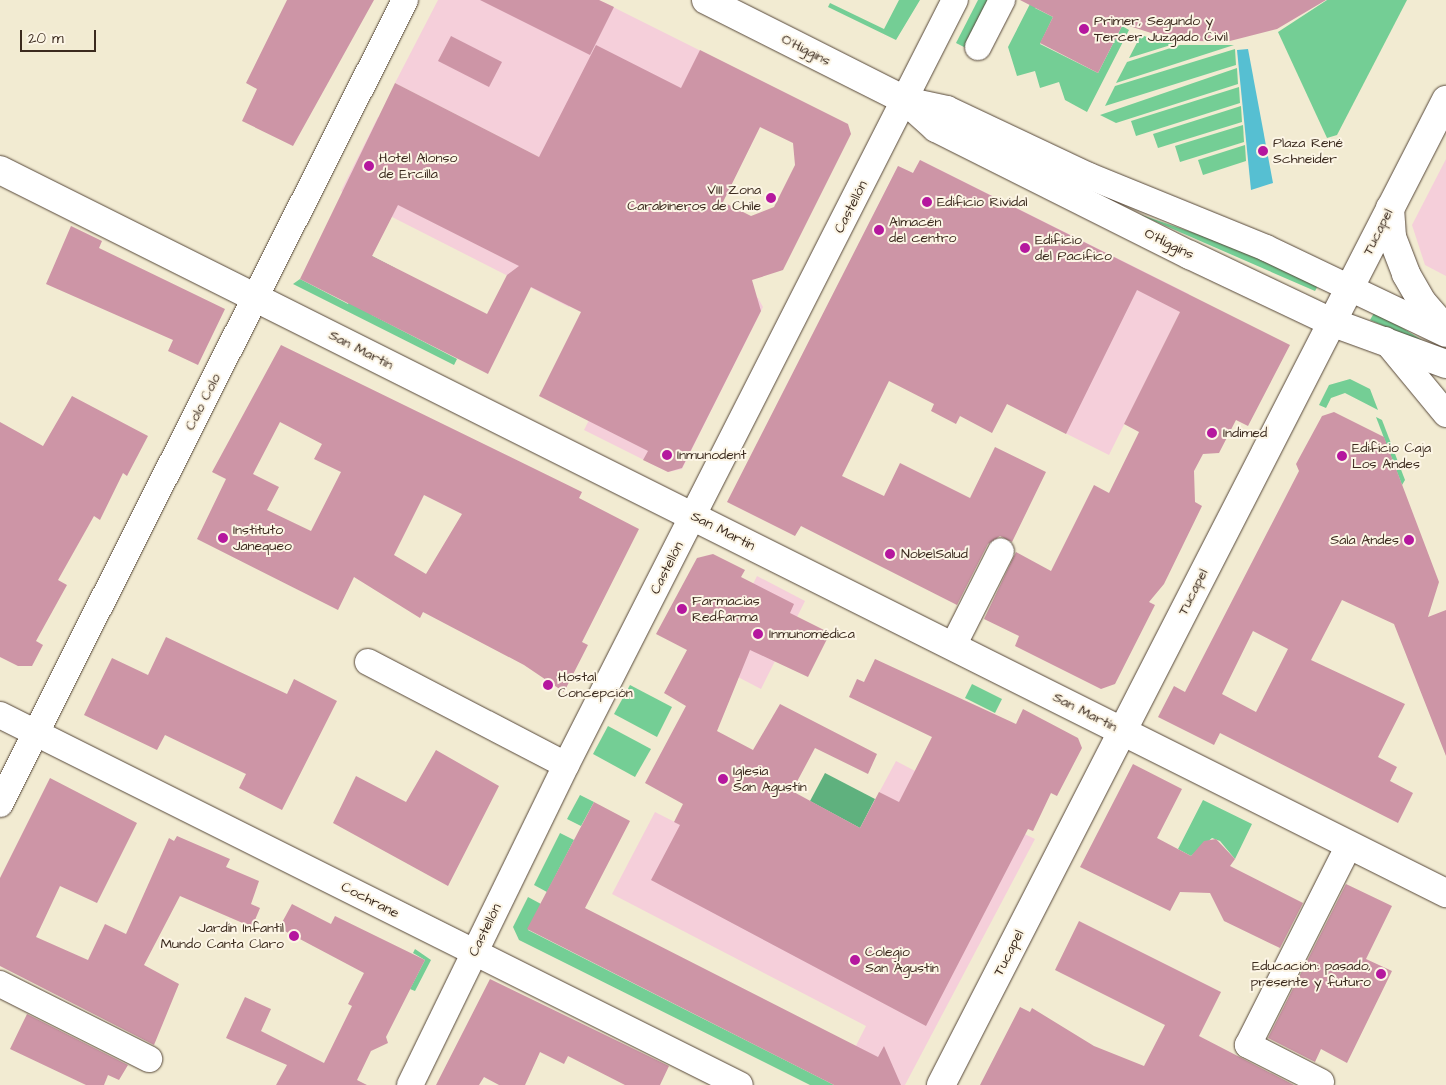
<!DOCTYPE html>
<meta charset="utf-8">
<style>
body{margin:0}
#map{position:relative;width:1446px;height:1085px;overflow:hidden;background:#f2ebd2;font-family:"Architects Daughter",sans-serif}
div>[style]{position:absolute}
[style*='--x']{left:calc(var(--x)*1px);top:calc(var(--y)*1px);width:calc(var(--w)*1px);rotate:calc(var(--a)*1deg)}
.built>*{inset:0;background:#f5cfda}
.green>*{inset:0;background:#74ce95}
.forest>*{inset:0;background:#5fb17e}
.water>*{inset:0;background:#56bfd2}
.building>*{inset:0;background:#cd95a6}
.roads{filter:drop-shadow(0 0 1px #564739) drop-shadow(0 0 1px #564739)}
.minor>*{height:26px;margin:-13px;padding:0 13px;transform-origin:13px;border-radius:13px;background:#fff}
.major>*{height:28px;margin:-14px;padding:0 14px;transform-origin:14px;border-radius:14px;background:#fff}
.dots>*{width:14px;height:14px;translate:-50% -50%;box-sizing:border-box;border:2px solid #fcf5e5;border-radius:50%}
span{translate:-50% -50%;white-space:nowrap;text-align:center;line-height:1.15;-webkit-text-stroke:4px #fcf5e5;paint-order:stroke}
.poi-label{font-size:14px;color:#3b2a1e}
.left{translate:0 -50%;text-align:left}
.right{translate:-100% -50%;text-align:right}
.street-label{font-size:14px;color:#3b2a1e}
.scale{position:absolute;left:20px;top:30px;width:76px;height:22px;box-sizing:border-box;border:2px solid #3b2a1e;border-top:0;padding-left:6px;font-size:15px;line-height:18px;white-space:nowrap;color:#3b2a1e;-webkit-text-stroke:4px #fcf5e5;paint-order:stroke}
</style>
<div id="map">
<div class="built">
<i style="clip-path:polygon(438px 0,599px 0,779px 90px,691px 263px,758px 298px,763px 307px,682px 469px,668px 472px,584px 430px,649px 302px,588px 271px,569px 307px,341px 191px,378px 117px,435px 148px,539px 157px,395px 83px)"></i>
<i style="clip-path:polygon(1446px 159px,1446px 276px,1425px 265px,1412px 225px)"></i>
<i style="clip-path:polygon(920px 160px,1189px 294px,1109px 455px,1015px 408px,858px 245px,898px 166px,913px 173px)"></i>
<i style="clip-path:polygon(757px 576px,805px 601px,761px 689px,713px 664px)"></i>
<i style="clip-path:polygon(896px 761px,965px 797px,962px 804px,1035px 839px,905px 1085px,836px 1085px,866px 1026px,612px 894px,655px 812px,724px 847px,798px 825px,810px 801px,860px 828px)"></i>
</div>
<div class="green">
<i style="clip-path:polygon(899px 0,920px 0,896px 40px,828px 7px,830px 3px,884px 29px)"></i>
<i style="clip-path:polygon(978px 0,991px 0,966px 48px,956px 43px)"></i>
<i style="clip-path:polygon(1032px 0,1038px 0,1035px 8px,1053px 17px,1040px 44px,1098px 73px,1122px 26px,1129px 30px,1087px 112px,1065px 100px,1059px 82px,1040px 88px,1035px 71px,1017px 76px,1008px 47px)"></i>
<i style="clip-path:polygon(1327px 0,1407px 0,1337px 135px,1327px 138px,1278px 32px)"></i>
<i style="clip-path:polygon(1141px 35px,1159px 41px,1174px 44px,1129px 58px)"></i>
<i style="clip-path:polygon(1180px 45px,1234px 45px,1116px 83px,1127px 62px)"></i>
<i style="clip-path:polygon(1235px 49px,1236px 65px,1105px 106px,1115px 86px)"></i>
<i style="clip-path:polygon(1237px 68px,1238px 84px,1116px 123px,1100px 115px)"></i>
<i style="clip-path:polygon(1239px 87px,1240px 103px,1136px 136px,1131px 121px)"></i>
<i style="clip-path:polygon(1241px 106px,1242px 122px,1158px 148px,1153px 134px)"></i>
<i style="clip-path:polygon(1243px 125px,1244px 142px,1180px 162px,1175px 146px)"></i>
<i style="clip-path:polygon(1245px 145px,1246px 161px,1203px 175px,1198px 160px)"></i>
<i style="clip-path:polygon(1136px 213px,1229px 245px,1319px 284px,1315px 291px)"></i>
<i style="clip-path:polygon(372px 256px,395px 268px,372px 315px,457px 359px,454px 365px,293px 284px,300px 279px,348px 304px)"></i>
<i style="clip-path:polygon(1374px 313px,1401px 327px,1436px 349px,1370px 320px)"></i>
<i style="clip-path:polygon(1350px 379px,1370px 389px,1378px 410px,1345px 393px,1331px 398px,1326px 408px,1319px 405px,1329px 385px)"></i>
<i style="clip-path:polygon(1376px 417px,1382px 420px,1405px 480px,1402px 485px)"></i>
<i style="clip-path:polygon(972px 684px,1002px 699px,995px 713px,965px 698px)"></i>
<i style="clip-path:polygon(630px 685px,672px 707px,657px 737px,614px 714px)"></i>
<i style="clip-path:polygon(608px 726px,651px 749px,635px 777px,593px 754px)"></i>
<i style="clip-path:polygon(580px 795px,594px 802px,581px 826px,567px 819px)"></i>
<i style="clip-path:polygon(1203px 800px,1252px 824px,1235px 859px,1220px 841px,1212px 838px,1191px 856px,1178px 849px)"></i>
<i style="clip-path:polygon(560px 833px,574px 840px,547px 892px,534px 885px)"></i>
<i style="clip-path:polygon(528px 897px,541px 904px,528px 930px,834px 1085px,810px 1085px,519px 940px,513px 927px)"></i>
<i style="clip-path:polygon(415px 949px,431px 960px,415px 991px,410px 989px,425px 960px,413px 953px)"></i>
</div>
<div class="forest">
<i style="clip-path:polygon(825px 773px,875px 799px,860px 828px,810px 801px)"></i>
</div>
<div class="water">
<i style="clip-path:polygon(1248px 49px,1273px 183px,1251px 190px,1237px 50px)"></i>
</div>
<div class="building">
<i style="clip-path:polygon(287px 0,374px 0,293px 146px,242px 121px,257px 89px,246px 83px)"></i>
<i style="clip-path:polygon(480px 0,599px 0,614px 7px,590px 55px)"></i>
<i style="clip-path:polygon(1020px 0,1326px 0,1277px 29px,1226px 42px,1173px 40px,1123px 24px,1098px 73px,1040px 43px,1053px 17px)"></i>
<i style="clip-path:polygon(451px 36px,502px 62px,489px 87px,438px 61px)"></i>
<i style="clip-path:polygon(evenodd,596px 45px,681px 88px,700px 50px,848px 124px,851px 134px,783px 270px,752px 280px,761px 311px,682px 468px,668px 472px,643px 460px,648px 451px,539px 396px,581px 312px,531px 287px,488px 374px,300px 279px,395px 83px,539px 157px,596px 45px,760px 127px,793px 143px,795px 165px,774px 207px,751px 216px,723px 202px,760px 127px,596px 45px,398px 205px,519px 266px,507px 275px,487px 314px,372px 256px,398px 205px)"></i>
<i style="clip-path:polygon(920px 160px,1290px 345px,1248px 426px,1236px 420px,1219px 453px,1203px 454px,1194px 471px,1195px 502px,1202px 506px,1164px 584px,1149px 602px,1155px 605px,1115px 684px,1101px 689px,1015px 646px,1019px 636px,984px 619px,1016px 552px,1051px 571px,1094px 485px,1109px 493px,1139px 432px,1124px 424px,1180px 312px,1137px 290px,1066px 434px,1007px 404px,992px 433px,960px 416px,956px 424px,931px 411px,934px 404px,889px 381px,842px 476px,884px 496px,900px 463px,970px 498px,995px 447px,1046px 472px,1012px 542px,1000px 536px,988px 544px,957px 605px,801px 526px,795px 536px,727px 502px,898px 166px,913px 173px)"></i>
<i style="clip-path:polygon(71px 226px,102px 241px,99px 248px,225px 309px,198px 365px,168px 351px,173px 340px,46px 284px)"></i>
<i style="clip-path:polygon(evenodd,281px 345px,582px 492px,579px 498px,639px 529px,582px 642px,588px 645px,564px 692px,524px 665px,423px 612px,420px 618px,354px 577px,338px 610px,197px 539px,226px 479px,212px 472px,281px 345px,280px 422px,322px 444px,314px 459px,341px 472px,311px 531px,267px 510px,279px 487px,253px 474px,280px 422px,281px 345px,424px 495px,462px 514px,426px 574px,394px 555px,424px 495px)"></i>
<i style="clip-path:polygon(72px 396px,148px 436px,127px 476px,123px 473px,100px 520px,94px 516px,58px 580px,67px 585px,36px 641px,43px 645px,32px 666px,18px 666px,0 657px,0 422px,43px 446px)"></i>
<i style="clip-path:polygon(evenodd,1334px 412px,1384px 437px,1439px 582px,1428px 617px,1446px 610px,1446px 756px,1394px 624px,1342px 600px,1311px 660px,1405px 704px,1378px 757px,1397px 767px,1390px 781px,1413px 793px,1398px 823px,1220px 733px,1214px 745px,1158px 717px,1174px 686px,1185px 692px,1299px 471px,1296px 464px,1322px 416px,1334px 412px,1253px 631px,1288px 649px,1256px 712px,1222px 694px,1253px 631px)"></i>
<i style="clip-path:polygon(713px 554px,745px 570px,741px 577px,794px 604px,790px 613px,830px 633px,808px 677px,750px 650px,717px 731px,753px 750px,780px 704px,877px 754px,868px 774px,815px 748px,792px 791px,860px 828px,879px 792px,899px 802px,932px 737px,849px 697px,857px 679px,864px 682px,875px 659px,1016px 724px,1023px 709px,1078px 738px,1082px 748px,1057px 796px,1051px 793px,1033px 831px,1028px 829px,926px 1026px,651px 880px,680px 825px,674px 822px,683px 804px,645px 783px,686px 706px,664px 693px,687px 650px,656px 634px,697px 558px)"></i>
<i style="clip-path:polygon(166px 637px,287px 694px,294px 679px,337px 701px,282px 810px,239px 788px,246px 774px,165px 735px,157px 750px,84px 715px,112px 658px,148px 675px)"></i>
<i style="clip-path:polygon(436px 750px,499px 786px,448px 886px,333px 823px,356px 776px,406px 802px)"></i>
<i style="clip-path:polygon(1133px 764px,1182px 789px,1157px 838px,1191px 856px,1204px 841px,1216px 839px,1235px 859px,1230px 866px,1303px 903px,1280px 948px,1224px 921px,1210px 893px,1180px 892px,1170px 911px,1080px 867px)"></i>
<i style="clip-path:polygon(50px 778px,137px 823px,97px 903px,60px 886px,36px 937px,88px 960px,105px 924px,126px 934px,169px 838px,174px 841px,177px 836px,230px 859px,226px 867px,259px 881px,251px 904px,260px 908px,252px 927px,180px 896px,144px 965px,179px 984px,154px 1045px,0 966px,0 878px)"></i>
<i style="clip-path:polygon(594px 802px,630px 821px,585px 908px,878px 1057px,884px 1046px,901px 1085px,834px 1085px,527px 929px)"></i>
<i style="clip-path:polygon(1346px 884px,1392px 906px,1366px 959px,1392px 971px,1347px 1063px,1321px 1049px,1315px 1062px,1268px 1038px)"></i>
<i style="clip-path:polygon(292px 904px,331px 924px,335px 916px,425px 960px,386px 1037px,388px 1043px,371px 1051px,357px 1080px,367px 1085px,276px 1085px,287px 1065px,226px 1038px,245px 997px,271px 1009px,261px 1031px,324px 1063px,352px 1006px,348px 1004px,364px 973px,279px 928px)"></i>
<i style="clip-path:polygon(1079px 921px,1221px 992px,1199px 1036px,1294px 1085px,980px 1085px,1020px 1007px,1030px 1012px,1032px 1008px,1094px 1046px,1144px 1066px,1165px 1025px,1055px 970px)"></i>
<i style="clip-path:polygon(490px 979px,669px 1066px,660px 1085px,625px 1085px,568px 1056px,564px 1064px,540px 1052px,525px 1085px,499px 1085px,484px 1077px,479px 1085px,436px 1085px)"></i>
<i style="clip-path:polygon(27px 1014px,128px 1065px,119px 1080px,108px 1075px,104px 1085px,86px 1085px,10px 1049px)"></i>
</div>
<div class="roads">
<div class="minor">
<i style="--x:978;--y:47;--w:53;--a:-62.9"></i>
<i style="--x:905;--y:100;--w:43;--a:12.1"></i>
<i style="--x:947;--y:109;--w:157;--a:25.3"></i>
<i style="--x:1089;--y:176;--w:191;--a:22.1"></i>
<i style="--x:1266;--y:248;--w:199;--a:25.5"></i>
<i style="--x:1385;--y:340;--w:96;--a:50.5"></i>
<i style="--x:953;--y:646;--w:106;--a:-63.2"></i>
<i style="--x:368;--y:662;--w:223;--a:27.5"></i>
<i style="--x:0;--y:715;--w:827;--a:26.57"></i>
<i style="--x:0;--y:804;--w:900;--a:-63.26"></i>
<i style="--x:0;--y:984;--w:167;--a:26.7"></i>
<i style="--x:1321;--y:1082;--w:82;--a:-153.1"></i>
<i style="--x:1248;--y:1045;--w:224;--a:-63.2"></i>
<i style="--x:410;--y:1085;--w:356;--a:-64"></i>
<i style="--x:566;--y:765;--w:858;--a:-63.05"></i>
</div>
<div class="major">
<i style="--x:706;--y:0;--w:223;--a:26.7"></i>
<i style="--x:905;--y:100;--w:42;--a:42.1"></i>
<i style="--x:936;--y:128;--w:284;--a:26.6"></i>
<i style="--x:1190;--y:255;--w:156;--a:25.4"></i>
<i style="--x:1331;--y:322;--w:122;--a:20.1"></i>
<i style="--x:0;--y:170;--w:1617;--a:26.57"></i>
<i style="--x:1390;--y:208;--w:29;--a:86"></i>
<i style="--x:1392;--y:237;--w:40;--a:69"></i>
<i style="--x:1406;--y:274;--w:34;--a:60"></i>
<i style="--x:1423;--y:303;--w:35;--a:49"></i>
<i style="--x:941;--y:1085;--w:1107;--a:-62.86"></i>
</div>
</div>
<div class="dots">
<i style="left:1084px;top:29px;background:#b5179e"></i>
<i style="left:1263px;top:151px;background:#b5179e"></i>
<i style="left:369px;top:166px;background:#b5179e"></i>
<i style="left:771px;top:198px;background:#b5179e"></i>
<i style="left:927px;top:202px;background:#b5179e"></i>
<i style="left:879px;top:230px;background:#b5179e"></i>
<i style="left:1025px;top:248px;background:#b5179e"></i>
<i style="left:1212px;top:433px;background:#b5179e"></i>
<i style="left:667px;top:455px;background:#b5179e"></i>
<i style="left:1342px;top:456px;background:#b5179e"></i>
<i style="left:223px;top:538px;background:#b5179e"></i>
<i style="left:1409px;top:540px;background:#b5179e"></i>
<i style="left:890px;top:554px;background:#b5179e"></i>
<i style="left:682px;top:609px;background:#b5179e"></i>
<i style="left:758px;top:634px;background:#b5179e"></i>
<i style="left:548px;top:685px;background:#b5179e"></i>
<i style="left:723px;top:779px;background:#b5179e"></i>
<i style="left:294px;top:936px;background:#b5179e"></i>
<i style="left:855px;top:960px;background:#b5179e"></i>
<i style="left:1381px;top:974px;background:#b5179e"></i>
</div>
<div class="poi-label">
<span class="left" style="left:1094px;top:29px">Primer, Segundo y<br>Tercer Juzgado Civil</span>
<span class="left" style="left:1273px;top:151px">Plaza René<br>Schneider</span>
<span class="left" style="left:379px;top:166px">Hotel Alonso<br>de Ercilla</span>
<span class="right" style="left:761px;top:198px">VIII Zona<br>Carabineros de Chile</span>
<span class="left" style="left:937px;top:202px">Edificio Rividal</span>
<span class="left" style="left:889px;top:230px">Almacén<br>del centro</span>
<span class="left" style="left:1035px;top:248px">Edificio<br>del Pacífico</span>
<span class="left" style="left:1223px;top:433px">Indimed</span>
<span class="left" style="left:1352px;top:456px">Edificio Caja<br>Los Andes</span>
<span class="left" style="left:677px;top:455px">Inmunodent</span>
<span class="left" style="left:233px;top:538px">Instituto<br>Janequeo</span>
<span class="right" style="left:1399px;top:540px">Sala Andes</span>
<span class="left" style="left:901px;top:554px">NobelSalud</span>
<span class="left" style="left:692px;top:609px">Farmacias<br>Redfarma</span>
<span class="left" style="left:769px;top:634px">Inmunomédica</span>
<span class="left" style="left:558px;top:685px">Hostal<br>Concepción</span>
<span class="left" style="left:733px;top:779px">Iglesia<br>San Agustín</span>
<span class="right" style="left:284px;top:936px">Jardín Infantil<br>Mundo Canta Claro</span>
<span class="left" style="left:865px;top:960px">Colegio<br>San Agustín</span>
<span class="right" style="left:1371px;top:974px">Educación: pasado,<br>presente y futuro</span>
</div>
<div class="street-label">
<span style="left:806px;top:50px;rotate:27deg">O'Higgins</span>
<span style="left:851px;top:207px;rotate:-63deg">Castellón</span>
<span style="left:1378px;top:232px;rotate:-63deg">Tucapel</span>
<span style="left:1169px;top:244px;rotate:26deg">O'Higgins</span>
<span style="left:361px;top:350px;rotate:27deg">San Martín</span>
<span style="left:203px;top:402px;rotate:-63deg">Colo Colo</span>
<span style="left:723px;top:531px;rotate:27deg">San Martín</span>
<span style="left:667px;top:568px;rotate:-63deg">Castellón</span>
<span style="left:1193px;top:592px;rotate:-63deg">Tucapel</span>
<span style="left:1085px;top:712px;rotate:27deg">San Martín</span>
<span style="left:370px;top:900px;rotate:27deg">Cochrane</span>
<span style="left:485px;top:930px;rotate:-64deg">Castellón</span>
<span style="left:1009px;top:953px;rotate:-63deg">Tucapel</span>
</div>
<div class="scale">20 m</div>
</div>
